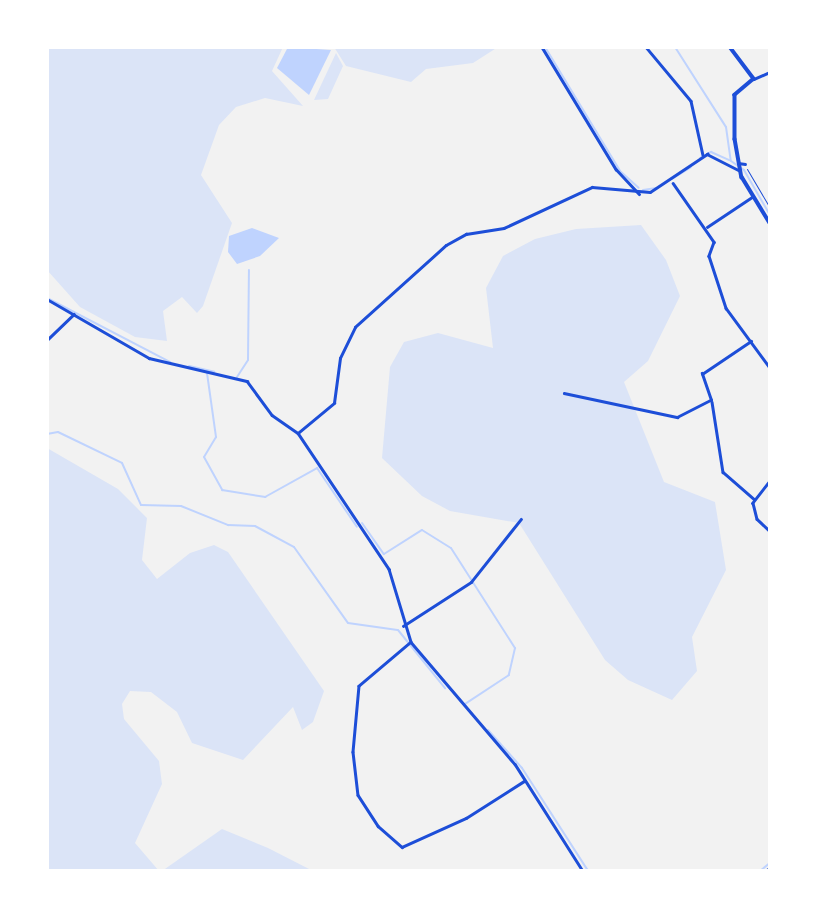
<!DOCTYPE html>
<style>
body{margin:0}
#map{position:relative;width:817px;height:918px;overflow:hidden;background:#f2f2f2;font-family:"Source Serif 4",serif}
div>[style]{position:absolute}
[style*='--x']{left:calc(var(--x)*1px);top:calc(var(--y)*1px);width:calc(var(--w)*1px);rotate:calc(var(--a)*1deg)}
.green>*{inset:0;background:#dbe4f7}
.water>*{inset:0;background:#bfd3fe}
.stream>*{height:2px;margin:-1px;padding:0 1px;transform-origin:1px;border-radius:1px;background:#bfd3fe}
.path>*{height:1px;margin:-0.5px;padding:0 0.5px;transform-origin:0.5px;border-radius:0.5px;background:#1d4ed8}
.minor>*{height:2.5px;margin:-1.25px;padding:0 1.25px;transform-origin:1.25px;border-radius:1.25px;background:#1d4ed8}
.tertiary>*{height:3.5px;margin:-1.75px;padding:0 1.75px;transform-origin:1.75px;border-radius:1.75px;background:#1d4ed8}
.secondary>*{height:3.5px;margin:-1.75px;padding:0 1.75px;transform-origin:1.75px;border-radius:1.75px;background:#1d4ed8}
span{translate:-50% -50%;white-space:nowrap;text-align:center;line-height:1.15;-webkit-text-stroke:7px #fff;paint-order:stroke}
.frame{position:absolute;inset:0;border:49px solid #fff;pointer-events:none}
</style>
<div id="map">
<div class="green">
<i style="clip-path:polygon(47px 47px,283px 47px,272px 71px,303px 106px,265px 98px,236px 107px,219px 125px,201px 175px,232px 223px,203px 306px,197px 313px,182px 297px,163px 311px,167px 341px,135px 337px,80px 307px,47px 270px)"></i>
<i style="clip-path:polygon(334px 47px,498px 47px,473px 63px,426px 69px,411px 82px,346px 66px)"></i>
<i style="clip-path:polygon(336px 53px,343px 66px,328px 99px,314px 100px)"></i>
<i style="clip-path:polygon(641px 225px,666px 260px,680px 296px,648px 361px,624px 382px,664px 482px,715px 502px,726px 570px,692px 637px,697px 671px,672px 700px,628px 680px,605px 660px,519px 523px,450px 511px,422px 496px,382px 458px,390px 367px,404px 342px,438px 333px,493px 348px,486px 288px,503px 256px,535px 239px,576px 229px)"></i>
<i style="clip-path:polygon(47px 448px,118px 489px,147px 518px,142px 560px,157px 579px,190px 553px,214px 545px,228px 552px,324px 691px,313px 722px,302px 730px,293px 707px,243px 760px,192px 743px,177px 712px,151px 692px,130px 691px,122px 704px,124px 719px,159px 761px,162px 784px,135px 843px,159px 871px,47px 871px)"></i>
<i style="clip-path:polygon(222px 829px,268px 848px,313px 871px,162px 871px)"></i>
</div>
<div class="water">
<i style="clip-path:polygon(288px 47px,331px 50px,309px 95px,277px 68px)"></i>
<i style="clip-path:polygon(252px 228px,279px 238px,260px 256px,237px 264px,228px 252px,229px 236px)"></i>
</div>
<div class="stream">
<i style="--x:545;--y:47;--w:145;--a:58.8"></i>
<i style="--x:620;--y:171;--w:25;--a:42"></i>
<i style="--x:675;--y:47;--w:95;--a:57.5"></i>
<i style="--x:726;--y:127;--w:34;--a:82"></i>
<i style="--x:731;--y:161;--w:16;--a:35"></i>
<i style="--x:744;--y:170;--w:52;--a:60"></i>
<i style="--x:700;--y:158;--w:13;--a:-29"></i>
<i style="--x:711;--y:152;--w:20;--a:24"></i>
<i style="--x:672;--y:179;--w:22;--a:-32"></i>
<i style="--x:643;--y:190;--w:12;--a:-9"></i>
<i style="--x:47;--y:298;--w:139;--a:27.5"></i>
<i style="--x:189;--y:366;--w:26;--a:13"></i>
<i style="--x:207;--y:373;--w:65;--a:82"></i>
<i style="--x:216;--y:437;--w:23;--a:121"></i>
<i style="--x:204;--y:457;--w:38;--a:61"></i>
<i style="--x:222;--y:490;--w:44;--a:9.2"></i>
<i style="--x:265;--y:497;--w:60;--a:-29.1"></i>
<i style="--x:317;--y:468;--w:71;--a:55.9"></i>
<i style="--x:237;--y:377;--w:20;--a:-57"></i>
<i style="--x:248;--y:360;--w:90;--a:-89.4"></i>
<i style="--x:47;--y:434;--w:11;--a:-10"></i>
<i style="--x:58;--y:432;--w:71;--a:25.8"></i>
<i style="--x:122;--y:463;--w:46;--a:65.7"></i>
<i style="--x:141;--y:505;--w:40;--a:1.4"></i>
<i style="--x:181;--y:506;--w:51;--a:22"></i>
<i style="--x:228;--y:525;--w:27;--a:2"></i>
<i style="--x:255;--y:526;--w:44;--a:28.3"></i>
<i style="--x:294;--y:547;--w:93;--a:54.6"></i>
<i style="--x:348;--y:623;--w:50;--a:8"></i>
<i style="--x:398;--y:630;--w:75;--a:51"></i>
<i style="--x:362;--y:523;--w:38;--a:55"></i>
<i style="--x:384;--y:554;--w:45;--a:-32.3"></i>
<i style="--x:422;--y:530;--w:34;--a:32"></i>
<i style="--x:451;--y:548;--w:119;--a:57.4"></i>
<i style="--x:515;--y:648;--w:28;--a:103"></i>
<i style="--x:509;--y:675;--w:53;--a:146.6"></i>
<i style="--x:488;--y:730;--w:51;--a:48.2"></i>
<i style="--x:522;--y:768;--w:122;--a:57.3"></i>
<i style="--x:760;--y:871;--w:13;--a:-39"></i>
</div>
<div class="path">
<i style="--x:747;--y:169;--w:45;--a:59.5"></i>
</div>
<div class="minor">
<i style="--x:542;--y:47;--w:143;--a:58.8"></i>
<i style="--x:616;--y:169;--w:34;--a:47"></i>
<i style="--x:646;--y:47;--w:70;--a:50.2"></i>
<i style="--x:691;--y:101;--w:55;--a:77.5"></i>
<i style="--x:754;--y:79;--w:17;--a:-24"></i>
<i style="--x:738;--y:163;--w:7;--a:8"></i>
<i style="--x:673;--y:183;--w:72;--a:55.2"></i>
<i style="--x:714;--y:242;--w:15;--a:110"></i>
<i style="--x:709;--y:256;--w:55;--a:71.9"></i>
<i style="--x:726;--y:308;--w:74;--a:53.7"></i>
<i style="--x:707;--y:227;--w:54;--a:-33.7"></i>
<i style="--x:47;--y:299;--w:118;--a:30"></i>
<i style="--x:149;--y:358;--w:101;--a:13.2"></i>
<i style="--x:247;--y:381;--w:42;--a:53.7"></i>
<i style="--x:272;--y:415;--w:32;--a:35"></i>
<i style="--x:298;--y:433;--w:164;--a:56.2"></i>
<i style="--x:389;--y:569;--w:76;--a:73.2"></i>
<i style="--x:411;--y:642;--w:160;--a:49.6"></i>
<i style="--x:515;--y:764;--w:127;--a:57.6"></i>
<i style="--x:47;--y:340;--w:37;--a:-44"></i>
<i style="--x:564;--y:393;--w:116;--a:12"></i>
<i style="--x:677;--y:417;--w:38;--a:-27"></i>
<i style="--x:711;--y:400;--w:28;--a:-109"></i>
<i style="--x:702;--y:374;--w:59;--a:-34"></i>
<i style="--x:712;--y:402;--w:71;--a:81.1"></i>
<i style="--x:723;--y:472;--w:41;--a:41.1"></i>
<i style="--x:298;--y:433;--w:47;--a:-39.8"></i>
<i style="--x:334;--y:403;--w:45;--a:-82.4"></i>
<i style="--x:340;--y:358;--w:34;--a:-64"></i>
<i style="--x:355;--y:327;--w:122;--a:-42"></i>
<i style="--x:446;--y:245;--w:23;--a:-29"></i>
<i style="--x:466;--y:234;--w:38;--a:-9"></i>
<i style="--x:504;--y:228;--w:97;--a:-25"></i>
<i style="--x:592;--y:187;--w:58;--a:4.9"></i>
<i style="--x:650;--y:192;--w:69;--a:-33.7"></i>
<i style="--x:707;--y:154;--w:37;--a:27"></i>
<i style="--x:770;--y:481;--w:28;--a:128"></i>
<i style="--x:753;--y:503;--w:16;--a:76"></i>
<i style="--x:757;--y:519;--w:18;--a:43"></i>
<i style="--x:403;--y:626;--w:81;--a:-32.9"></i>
<i style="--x:471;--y:582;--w:80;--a:-51.6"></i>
<i style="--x:411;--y:642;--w:68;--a:139.8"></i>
<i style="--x:359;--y:686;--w:66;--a:95.2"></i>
<i style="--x:353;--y:752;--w:43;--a:83.4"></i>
<i style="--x:358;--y:795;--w:37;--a:57"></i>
<i style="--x:378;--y:826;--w:32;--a:41"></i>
<i style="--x:402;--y:847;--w:70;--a:-24.4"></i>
<i style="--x:466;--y:818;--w:69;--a:-32.5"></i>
<i style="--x:765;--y:871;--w:6;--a:-31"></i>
</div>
<div class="tertiary">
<i style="--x:754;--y:79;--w:25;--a:140"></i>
<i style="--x:735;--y:95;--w:44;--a:90"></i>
<i style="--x:735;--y:139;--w:39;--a:80"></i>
<i style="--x:742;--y:177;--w:54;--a:58.7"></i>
</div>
<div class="secondary">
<i style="--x:730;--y:47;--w:40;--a:53"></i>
</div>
<div class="frame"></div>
</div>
